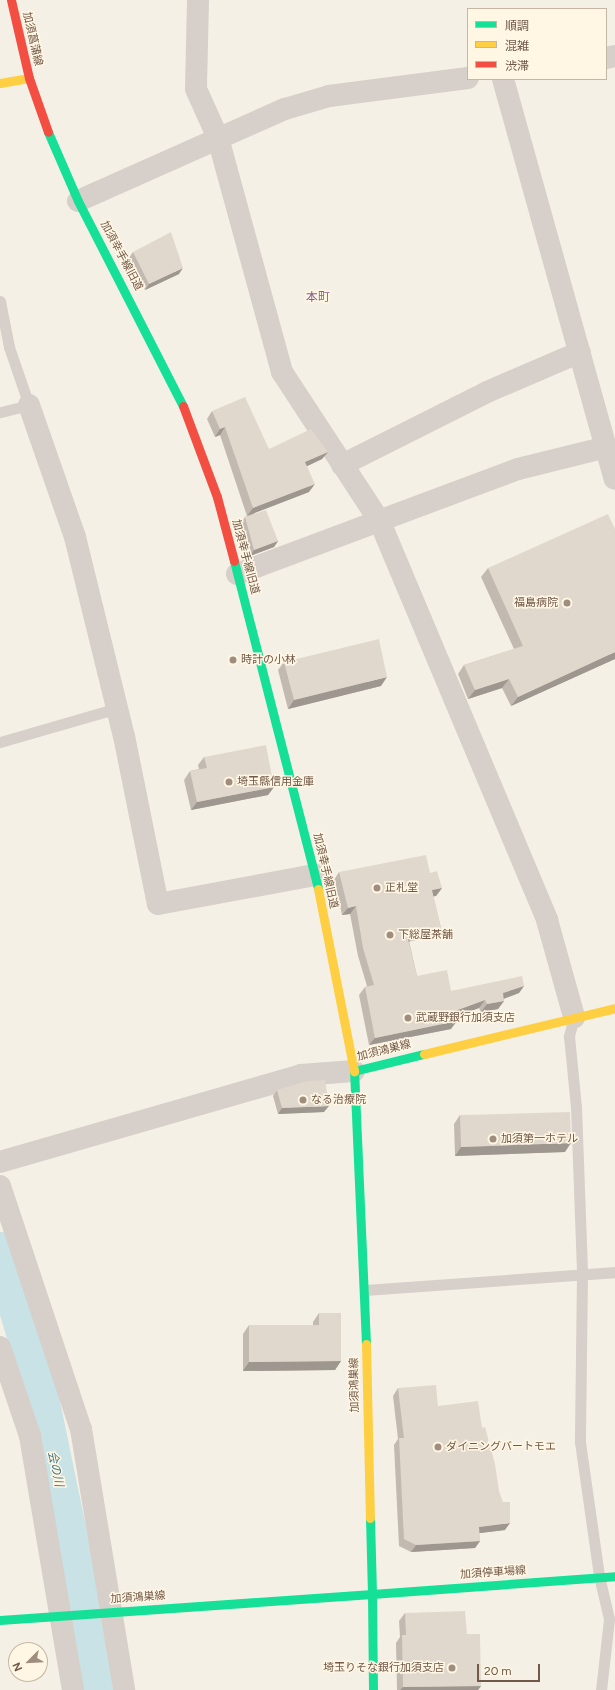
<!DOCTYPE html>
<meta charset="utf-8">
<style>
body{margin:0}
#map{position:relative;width:615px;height:1690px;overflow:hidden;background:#f5f0e5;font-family:Figtree,"Noto Sans JP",sans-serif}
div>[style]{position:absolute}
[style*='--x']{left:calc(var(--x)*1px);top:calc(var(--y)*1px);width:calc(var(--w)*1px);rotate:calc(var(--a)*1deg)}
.river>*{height:38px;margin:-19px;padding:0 19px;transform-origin:19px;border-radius:19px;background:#c8e2e5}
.lane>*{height:11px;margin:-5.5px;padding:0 5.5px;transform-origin:5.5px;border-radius:5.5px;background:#d7cfc9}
.street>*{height:22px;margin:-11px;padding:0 11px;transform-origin:11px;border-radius:11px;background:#d7cfc9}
.fast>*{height:9px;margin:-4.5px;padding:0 4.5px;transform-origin:4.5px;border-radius:4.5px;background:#16e098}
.slow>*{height:9px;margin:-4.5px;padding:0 4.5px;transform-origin:4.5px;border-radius:4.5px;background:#ffcf43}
.jam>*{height:9px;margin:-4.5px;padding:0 4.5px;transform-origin:4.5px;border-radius:4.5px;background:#f24e42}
.wall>*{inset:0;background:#c2bab0}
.shaded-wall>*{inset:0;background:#9e9790}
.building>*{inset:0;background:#e1d8cd}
.dots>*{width:11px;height:11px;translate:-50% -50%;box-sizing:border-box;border:2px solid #fff6e4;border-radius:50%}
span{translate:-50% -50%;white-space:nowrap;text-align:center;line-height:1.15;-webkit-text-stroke:3px #fff6e4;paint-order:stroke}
.street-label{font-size:11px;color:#715847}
.poi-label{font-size:11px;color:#715847}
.right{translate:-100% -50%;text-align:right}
.left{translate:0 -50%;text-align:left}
.neighbourhood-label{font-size:12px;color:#866295}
.water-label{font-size:12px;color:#417785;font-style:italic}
.legend{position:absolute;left:467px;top:8px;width:140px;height:72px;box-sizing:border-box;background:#fff6e4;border:1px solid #c6b7a5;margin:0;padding:5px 7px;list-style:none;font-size:12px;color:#715847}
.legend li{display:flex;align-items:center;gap:8px;height:20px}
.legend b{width:20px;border:1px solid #c6b7a5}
.north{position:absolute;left:8px;top:1642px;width:40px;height:40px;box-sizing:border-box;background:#fff6e4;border:1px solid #c6b7a5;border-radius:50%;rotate:246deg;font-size:11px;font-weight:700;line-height:16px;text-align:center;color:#715847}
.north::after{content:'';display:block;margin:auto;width:14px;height:18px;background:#9f8d7e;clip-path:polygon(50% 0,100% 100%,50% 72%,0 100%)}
.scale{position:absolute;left:477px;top:1664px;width:63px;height:18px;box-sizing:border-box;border:2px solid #715847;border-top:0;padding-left:5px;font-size:12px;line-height:14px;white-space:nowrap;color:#715847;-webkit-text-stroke:3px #fff6e4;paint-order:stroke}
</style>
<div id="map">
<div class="river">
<i style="--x:0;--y:1251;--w:98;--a:72.9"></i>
<i style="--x:29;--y:1345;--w:246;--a:78.3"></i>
<i style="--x:79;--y:1586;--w:105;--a:81.8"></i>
</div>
<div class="lane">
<i style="--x:0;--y:301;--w:47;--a:78.9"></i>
<i style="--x:9;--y:347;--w:61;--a:71"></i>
<i style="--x:29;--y:405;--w:30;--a:166"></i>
<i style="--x:0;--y:742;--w:123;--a:-16.1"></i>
<i style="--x:574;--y:1017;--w:20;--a:105"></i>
<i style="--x:569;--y:1036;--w:71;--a:84.4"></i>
<i style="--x:576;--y:1107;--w:166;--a:87.9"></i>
<i style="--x:582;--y:1273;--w:169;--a:90.7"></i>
<i style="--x:580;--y:1442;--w:135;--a:81.9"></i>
<i style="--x:599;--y:1576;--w:44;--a:76.9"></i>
<i style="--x:609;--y:1619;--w:71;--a:96.4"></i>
<i style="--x:365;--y:1290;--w:251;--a:-4.1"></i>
</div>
<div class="street">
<i style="--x:198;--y:0;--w:89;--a:91.3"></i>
<i style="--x:196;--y:89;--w:54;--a:65.8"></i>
<i style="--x:218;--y:138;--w:243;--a:74.7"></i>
<i style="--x:282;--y:372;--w:179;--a:56.8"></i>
<i style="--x:380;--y:522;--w:432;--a:67.2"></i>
<i style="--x:547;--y:920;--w:101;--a:74.4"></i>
<i style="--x:606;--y:58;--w:9;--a:-13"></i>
<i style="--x:503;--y:79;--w:415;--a:74.4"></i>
<i style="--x:78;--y:201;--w:227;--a:-24"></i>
<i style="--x:285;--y:109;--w:46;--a:-16.5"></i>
<i style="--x:329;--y:96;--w:140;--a:-7.4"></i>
<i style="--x:29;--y:405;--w:140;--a:70.8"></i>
<i style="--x:75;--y:537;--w:205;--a:76.2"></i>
<i style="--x:124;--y:736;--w:171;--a:78.6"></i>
<i style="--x:158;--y:904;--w:160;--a:-10.5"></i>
<i style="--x:342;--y:465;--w:162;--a:-26.7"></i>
<i style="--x:487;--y:392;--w:101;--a:-23.3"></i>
<i style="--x:237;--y:574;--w:300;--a:-20.5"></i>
<i style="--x:518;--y:469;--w:92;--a:-13.9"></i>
<i style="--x:0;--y:1162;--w:313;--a:-16.1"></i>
<i style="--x:301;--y:1075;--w:53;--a:-4.3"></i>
<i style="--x:0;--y:1186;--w:256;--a:71.6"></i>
<i style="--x:81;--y:1429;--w:265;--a:80.6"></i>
<i style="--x:0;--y:1347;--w:94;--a:71.4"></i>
<i style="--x:30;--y:1436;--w:258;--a:80.4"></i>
</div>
<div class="fast">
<i style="--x:48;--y:132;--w:75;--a:66.5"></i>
<i style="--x:78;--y:201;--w:230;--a:62.9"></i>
<i style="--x:234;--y:561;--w:339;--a:75.6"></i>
<i style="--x:366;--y:1344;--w:273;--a:-92.5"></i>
<i style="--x:354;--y:1071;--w:72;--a:-13.7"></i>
<i style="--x:0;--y:1620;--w:373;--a:-4"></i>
<i style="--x:372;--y:1594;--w:76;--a:-91.5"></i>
<i style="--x:373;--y:1690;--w:96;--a:-90.6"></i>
<i style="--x:372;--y:1594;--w:244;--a:-4.2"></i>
</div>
<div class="slow">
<i style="--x:0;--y:83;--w:29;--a:-10"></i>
<i style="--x:318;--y:889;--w:186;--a:78.8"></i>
<i style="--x:424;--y:1054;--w:196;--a:-13.5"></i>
<i style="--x:366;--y:1344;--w:174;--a:88.7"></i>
</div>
<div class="jam">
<i style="--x:11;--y:0;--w:80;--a:77"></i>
<i style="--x:29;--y:78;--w:57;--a:70.6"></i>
<i style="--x:183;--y:406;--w:97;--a:69.5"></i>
<i style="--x:217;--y:497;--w:66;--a:75.1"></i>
</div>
<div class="wall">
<i style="clip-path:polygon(133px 252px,179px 274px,145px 290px,129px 258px)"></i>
<i style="clip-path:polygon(212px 411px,269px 449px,328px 452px,322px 459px,307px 466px,309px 492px,254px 513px,278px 541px,274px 547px,250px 556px,241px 523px,245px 517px,247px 516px,220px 435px,215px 437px,207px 419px)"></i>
<i style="clip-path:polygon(488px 568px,615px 659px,511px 706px,502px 688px,468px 699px,458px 674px,464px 665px,514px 649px,481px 577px)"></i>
<i style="clip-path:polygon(284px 662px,381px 686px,288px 709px,278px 670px)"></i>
<i style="clip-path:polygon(204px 757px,274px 787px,268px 795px,191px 810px,184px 780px,190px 771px,199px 769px,198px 765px)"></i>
<i style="clip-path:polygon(339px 872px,430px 873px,442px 888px,436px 896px,433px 896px,441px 928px,436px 936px,409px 941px,417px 976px,451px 991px,524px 986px,519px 993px,504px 999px,504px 1001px,498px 1009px,481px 1012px,479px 1008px,456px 1017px,451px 1029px,369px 1045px,359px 995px,365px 987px,367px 986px,358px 956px,350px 914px,342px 915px,334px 880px)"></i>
<i style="clip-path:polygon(277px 1090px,324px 1112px,278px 1114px,273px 1096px)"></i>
<i style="clip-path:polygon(460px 1115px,565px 1152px,455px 1156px,454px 1124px)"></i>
<i style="clip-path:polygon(319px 1313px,341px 1361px,335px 1370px,243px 1371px,243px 1334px,249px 1325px,313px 1325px,313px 1322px)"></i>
<i style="clip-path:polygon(398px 1388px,438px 1406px,482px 1428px,505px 1530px,479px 1533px,480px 1541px,475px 1548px,411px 1552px,399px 1546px,394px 1445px,398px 1439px,393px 1396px)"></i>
<i style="clip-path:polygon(405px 1613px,467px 1634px,481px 1686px,478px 1690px,397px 1690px,396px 1643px,400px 1637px,399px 1621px)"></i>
</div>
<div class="shaded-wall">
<i style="clip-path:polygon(183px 268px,179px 274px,145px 290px,149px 284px)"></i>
<i style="clip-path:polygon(225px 427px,220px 435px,215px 437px,220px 429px)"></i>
<i style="clip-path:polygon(328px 452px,322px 459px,299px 470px,305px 462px)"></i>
<i style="clip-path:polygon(315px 484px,309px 492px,247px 516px,253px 508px)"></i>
<i style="clip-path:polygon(278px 541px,274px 547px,250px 556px,254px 550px)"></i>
<i style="clip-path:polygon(615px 652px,615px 659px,511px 706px,518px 697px)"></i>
<i style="clip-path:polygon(387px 677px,381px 686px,288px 709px,294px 700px)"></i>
<i style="clip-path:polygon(509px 679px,502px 688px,468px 699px,475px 690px)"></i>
<i style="clip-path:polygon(274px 787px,268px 795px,191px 810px,197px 802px)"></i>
<i style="clip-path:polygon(442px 888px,436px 896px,426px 898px,432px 890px)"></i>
<i style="clip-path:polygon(356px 906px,350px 914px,342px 915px,348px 908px)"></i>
<i style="clip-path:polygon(441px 928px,436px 936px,402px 943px,407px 935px)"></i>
<i style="clip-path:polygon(524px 986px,519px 993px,497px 1001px,503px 993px)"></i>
<i style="clip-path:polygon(485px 1000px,479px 1008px,449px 1019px,455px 1011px)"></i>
<i style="clip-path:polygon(504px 1001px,498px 1009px,481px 1012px,487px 1004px)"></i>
<i style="clip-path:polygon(457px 1021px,451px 1029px,369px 1045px,375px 1038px)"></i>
<i style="clip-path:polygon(329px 1106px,324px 1112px,278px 1114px,282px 1108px)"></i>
<i style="clip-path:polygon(571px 1143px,565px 1152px,455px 1156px,461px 1147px)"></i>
<i style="clip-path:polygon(341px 1361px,335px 1370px,243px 1371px,249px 1362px)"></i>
<i style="clip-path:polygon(510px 1523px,505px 1530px,473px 1534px,479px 1527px)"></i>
<i style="clip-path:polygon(480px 1541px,475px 1548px,411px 1552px,416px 1545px)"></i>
<i style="clip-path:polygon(481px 1686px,478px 1690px,400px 1690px,403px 1687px)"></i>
</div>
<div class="building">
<i style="clip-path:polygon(171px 232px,183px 268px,149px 284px,133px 252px)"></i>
<i style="clip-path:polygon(245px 397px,269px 449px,311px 429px,328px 452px,305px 462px,315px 484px,253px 508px,225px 427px,220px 429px,212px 411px)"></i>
<i style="clip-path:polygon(266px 510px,278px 541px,254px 550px,245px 517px)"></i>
<i style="clip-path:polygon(608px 514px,615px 529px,615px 652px,518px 697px,509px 679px,475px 690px,464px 665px,523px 646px,488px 568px)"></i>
<i style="clip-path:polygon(379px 639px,387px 677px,294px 700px,284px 662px)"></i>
<i style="clip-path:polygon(266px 745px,274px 787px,197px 802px,190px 771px,207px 768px,204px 757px)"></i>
<i style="clip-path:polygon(426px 855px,430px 873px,437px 871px,442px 888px,432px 890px,441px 928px,407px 935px,417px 976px,447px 970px,451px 991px,522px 976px,524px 986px,503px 993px,504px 1001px,487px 1004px,485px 1000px,455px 1011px,457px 1021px,375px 1038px,365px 987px,374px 985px,363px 948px,356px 906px,348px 908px,339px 872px)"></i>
<i style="clip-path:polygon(325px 1080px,329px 1106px,282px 1108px,277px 1090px,307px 1081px)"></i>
<i style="clip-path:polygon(570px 1112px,571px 1143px,461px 1147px,460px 1115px)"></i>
<i style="clip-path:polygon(319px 1313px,341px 1313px,341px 1361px,249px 1362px,249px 1325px,319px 1325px)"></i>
<i style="clip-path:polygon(436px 1385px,438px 1406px,478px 1401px,482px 1428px,485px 1427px,495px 1464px,499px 1491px,503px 1502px,510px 1502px,510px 1523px,479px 1527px,480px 1541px,416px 1545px,404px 1539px,399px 1438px,404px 1438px,398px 1388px)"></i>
<i style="clip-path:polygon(465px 1611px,467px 1634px,480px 1634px,481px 1686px,403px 1687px,402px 1635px,406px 1635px,405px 1613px)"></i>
</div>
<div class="dots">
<i style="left:567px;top:603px;background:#9f8d7e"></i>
<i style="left:233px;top:660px;background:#9f8d7e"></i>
<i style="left:229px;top:782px;background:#9f8d7e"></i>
<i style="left:377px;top:888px;background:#9f8d7e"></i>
<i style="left:390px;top:935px;background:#9f8d7e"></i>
<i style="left:408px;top:1018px;background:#9f8d7e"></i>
<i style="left:303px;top:1100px;background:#9f8d7e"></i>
<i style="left:493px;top:1139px;background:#9f8d7e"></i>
<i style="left:438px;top:1447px;background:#9f8d7e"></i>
<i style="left:452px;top:1668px;background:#9f8d7e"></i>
</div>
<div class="street-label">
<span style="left:32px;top:39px;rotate:77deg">加須菖蒲線</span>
<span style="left:121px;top:256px;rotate:62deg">加須幸手線旧道</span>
<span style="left:245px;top:557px;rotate:75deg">加須幸手線旧道</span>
<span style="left:325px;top:871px;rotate:77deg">加須幸手線旧道</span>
<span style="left:384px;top:1051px;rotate:-14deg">加須鴻巣線</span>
<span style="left:355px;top:1385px;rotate:-91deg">加須鴻巣線</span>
<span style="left:493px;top:1573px;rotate:-4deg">加須停車場線</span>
<span style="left:138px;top:1598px;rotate:-4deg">加須鴻巣線</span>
</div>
<div class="poi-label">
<span class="right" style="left:558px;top:603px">福島病院</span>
<span class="left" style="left:241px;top:660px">時計の小林</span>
<span class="left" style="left:237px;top:782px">埼玉縣信用金庫</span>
<span class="left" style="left:385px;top:888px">正札堂</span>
<span class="left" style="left:398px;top:935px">下総屋茶舗</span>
<span class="left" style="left:416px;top:1018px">武蔵野銀行加須支店</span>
<span class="left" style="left:311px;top:1100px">なる治療院</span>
<span class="left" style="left:501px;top:1139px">加須第一ホテル</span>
<span class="left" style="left:446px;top:1447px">ダイニングバートモエ</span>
<span class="right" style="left:444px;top:1668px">埼玉りそな銀行加須支店</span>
</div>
<div class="neighbourhood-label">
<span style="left:318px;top:298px">本町</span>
</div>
<div class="water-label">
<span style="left:55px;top:1469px;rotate:78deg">会の川</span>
</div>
<ul class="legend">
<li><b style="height:5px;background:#16e098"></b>順調</li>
<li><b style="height:5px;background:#ffcf43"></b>混雑</li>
<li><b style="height:5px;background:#f24e42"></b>渋滞</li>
</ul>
<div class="north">N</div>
<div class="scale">20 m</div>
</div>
